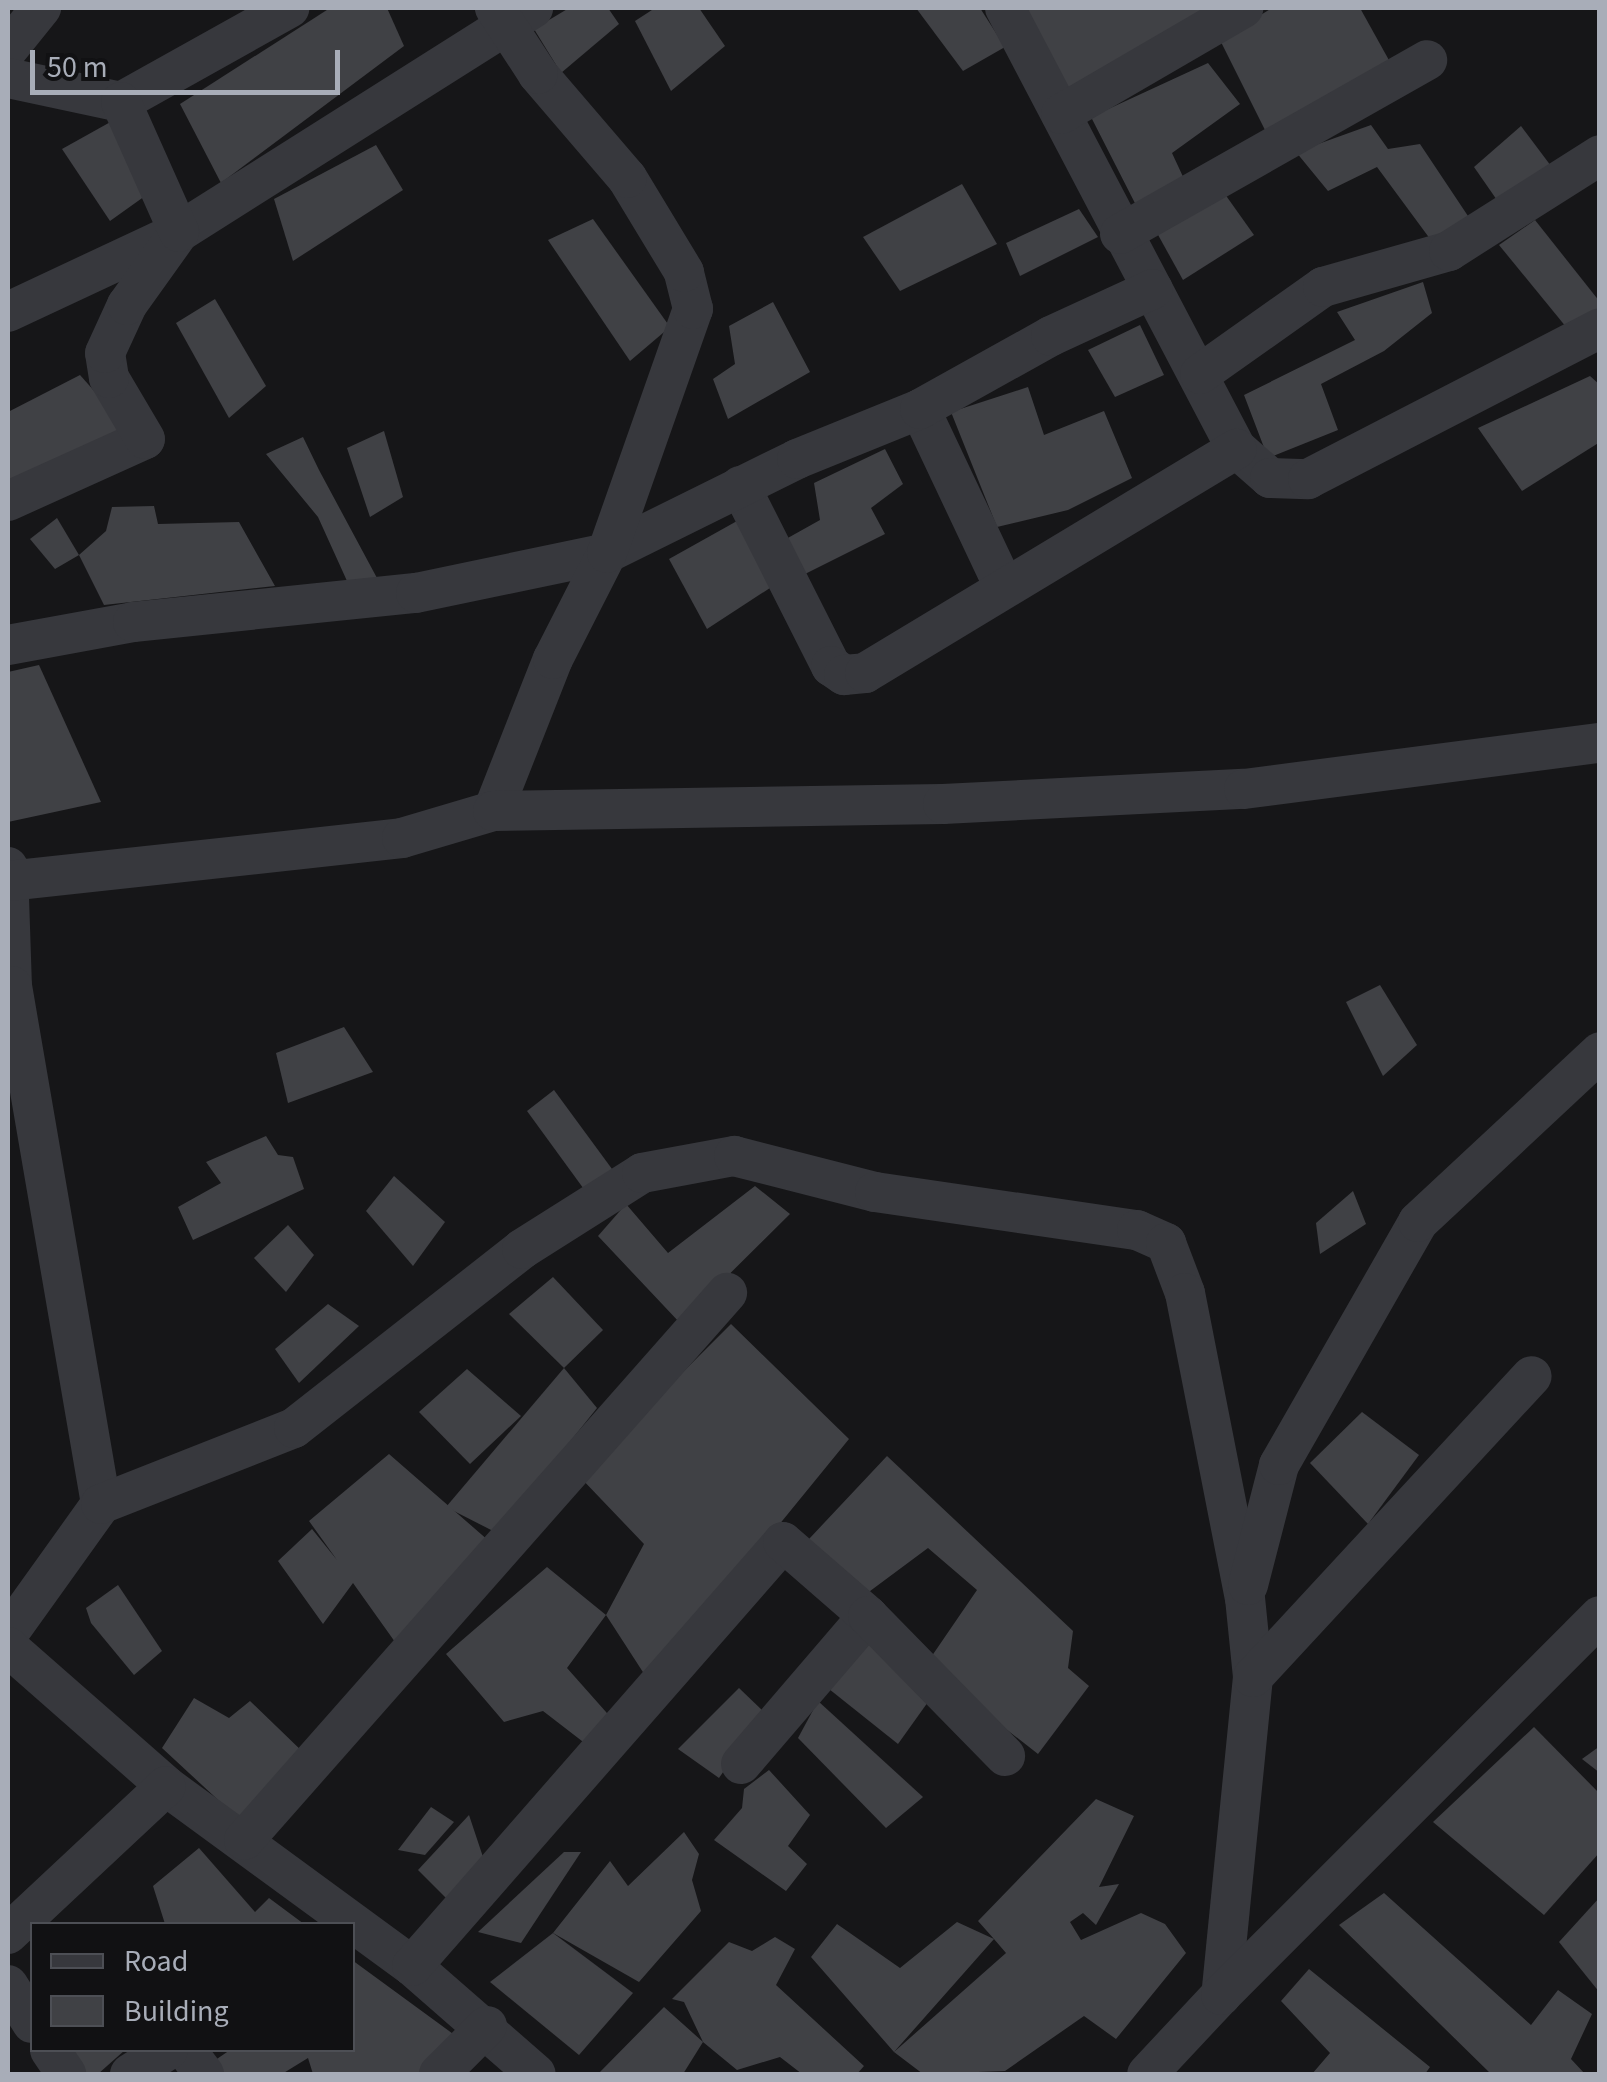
<!DOCTYPE html>
<style>
body{margin:0}
#map{position:relative;width:1607px;height:2082px;overflow:hidden;background:#161618;font-family:"Source Sans 3",sans-serif}
div>[style]{position:absolute}
[style*='--x']{left:calc(var(--x)*1px);top:calc(var(--y)*1px);width:calc(var(--w)*1px);rotate:calc(var(--a)*1deg)}
.building>*{inset:0;background:#404145}
.minor>*{height:40px;margin:-20px;padding:0 20px;transform-origin:20px;border-radius:20px;background:#37383d}
span{translate:-50% -50%;white-space:nowrap;text-align:center;line-height:1.15;-webkit-text-stroke:8px #111113;paint-order:stroke}
.frame{position:absolute;inset:0;border:10px solid #a8adb8;pointer-events:none}
.legend{position:absolute;left:30px;top:1922px;width:325px;height:130px;box-sizing:border-box;background:#111113;border:2px solid #4d4f55;margin:0;padding:12px 18px;list-style:none;font-size:30px;color:#a8adb8}
.legend li{display:flex;align-items:center;gap:20px;height:50px}
.legend b{width:50px;border:2px solid #4d4f55}
.scale{position:absolute;left:30px;top:50px;width:310px;height:45px;box-sizing:border-box;border:5px solid #a8adb8;border-top:0;padding-left:12px;font-size:30px;line-height:35px;white-space:nowrap;color:#a8adb8;-webkit-text-stroke:8px #111113;paint-order:stroke}
</style>
<div id="map">
<div class="building">
<i style="clip-path:polygon(330px 8px,387px 8px,404px 46px,221px 183px,180px 104px)"></i>
<i style="clip-path:polygon(569px 8px,608px 8px,619px 24px,561px 73px,534px 29px)"></i>
<i style="clip-path:polygon(655px 8px,699px 8px,725px 46px,671px 91px,635px 21px)"></i>
<i style="clip-path:polygon(916px 8px,980px 8px,1005px 47px,963px 71px)"></i>
<i style="clip-path:polygon(1016px 8px,1226px 8px,1068px 98px)"></i>
<i style="clip-path:polygon(1272px 8px,1360px 8px,1395px 71px,1271px 142px,1220px 40px)"></i>
<i style="clip-path:polygon(1208px 63px,1240px 104px,1172px 153px,1185px 181px,1140px 213px,1091px 117px)"></i>
<i style="clip-path:polygon(114px 120px,152px 191px,110px 221px,62px 149px)"></i>
<i style="clip-path:polygon(1371px 125px,1388px 149px,1420px 144px,1476px 228px,1436px 247px,1377px 167px,1328px 191px,1296px 152px)"></i>
<i style="clip-path:polygon(1521px 126px,1557px 174px,1499px 203px,1474px 167px)"></i>
<i style="clip-path:polygon(376px 145px,403px 190px,293px 261px,274px 199px)"></i>
<i style="clip-path:polygon(962px 184px,997px 244px,900px 291px,863px 237px)"></i>
<i style="clip-path:polygon(1222px 190px,1254px 235px,1183px 280px,1157px 233px)"></i>
<i style="clip-path:polygon(1079px 209px,1098px 237px,1020px 276px,1006px 243px)"></i>
<i style="clip-path:polygon(593px 219px,670px 327px,630px 361px,548px 240px)"></i>
<i style="clip-path:polygon(1535px 220px,1600px 302px,1600px 316px,1571px 333px,1499px 245px)"></i>
<i style="clip-path:polygon(1423px 282px,1432px 313px,1384px 351px,1321px 384px,1338px 430px,1268px 458px,1244px 395px,1355px 340px,1337px 312px)"></i>
<i style="clip-path:polygon(215px 299px,266px 386px,229px 418px,176px 323px)"></i>
<i style="clip-path:polygon(773px 302px,810px 372px,728px 419px,713px 379px,735px 364px,729px 326px)"></i>
<i style="clip-path:polygon(1140px 325px,1164px 375px,1115px 397px,1088px 350px)"></i>
<i style="clip-path:polygon(80px 375px,128px 429px,8px 496px,8px 412px)"></i>
<i style="clip-path:polygon(1590px 376px,1600px 385px,1600px 442px,1522px 491px,1478px 428px)"></i>
<i style="clip-path:polygon(1028px 387px,1044px 435px,1104px 411px,1132px 478px,1068px 510px,997px 527px,951px 412px)"></i>
<i style="clip-path:polygon(384px 431px,403px 497px,370px 517px,347px 448px)"></i>
<i style="clip-path:polygon(303px 437px,319px 470px,377px 578px,347px 581px,318px 517px,266px 454px)"></i>
<i style="clip-path:polygon(885px 449px,903px 484px,871px 508px,885px 534px,805px 574px,786px 539px,820px 520px,814px 483px)"></i>
<i style="clip-path:polygon(154px 506px,158px 524px,239px 522px,275px 586px,104px 605px,79px 555px,106px 531px,112px 507px)"></i>
<i style="clip-path:polygon(57px 518px,79px 555px,55px 569px,30px 539px)"></i>
<i style="clip-path:polygon(737px 521px,776px 584px,707px 629px,669px 559px)"></i>
<i style="clip-path:polygon(39px 665px,101px 802px,8px 822px,8px 672px)"></i>
<i style="clip-path:polygon(1380px 985px,1417px 1045px,1383px 1076px,1346px 1002px)"></i>
<i style="clip-path:polygon(344px 1027px,373px 1072px,288px 1103px,276px 1053px)"></i>
<i style="clip-path:polygon(554px 1090px,612px 1169px,586px 1192px,527px 1111px)"></i>
<i style="clip-path:polygon(266px 1136px,278px 1155px,293px 1157px,304px 1189px,193px 1240px,178px 1207px,221px 1183px,206px 1162px)"></i>
<i style="clip-path:polygon(394px 1176px,445px 1222px,413px 1266px,366px 1211px)"></i>
<i style="clip-path:polygon(755px 1186px,790px 1214px,680px 1323px,598px 1236px,626px 1204px,668px 1253px)"></i>
<i style="clip-path:polygon(1353px 1191px,1366px 1224px,1320px 1254px,1316px 1223px)"></i>
<i style="clip-path:polygon(288px 1225px,314px 1255px,286px 1292px,254px 1258px)"></i>
<i style="clip-path:polygon(553px 1277px,603px 1330px,564px 1368px,509px 1314px)"></i>
<i style="clip-path:polygon(328px 1304px,359px 1326px,299px 1383px,275px 1349px)"></i>
<i style="clip-path:polygon(731px 1324px,849px 1439px,650px 1683px,606px 1615px,644px 1544px,579px 1476px)"></i>
<i style="clip-path:polygon(564px 1368px,597px 1408px,497px 1533px,446px 1507px)"></i>
<i style="clip-path:polygon(467px 1369px,521px 1416px,470px 1464px,419px 1412px)"></i>
<i style="clip-path:polygon(1362px 1412px,1419px 1455px,1368px 1524px,1310px 1463px)"></i>
<i style="clip-path:polygon(389px 1454px,497px 1548px,400px 1649px,353px 1583px,323px 1624px,278px 1561px,312px 1529px,337px 1560px,309px 1521px)"></i>
<i style="clip-path:polygon(887px 1456px,1073px 1631px,1068px 1668px,1089px 1686px,1038px 1754px,925px 1666px,977px 1590px,928px 1548px,858px 1600px,809px 1539px)"></i>
<i style="clip-path:polygon(547px 1567px,606px 1615px,567px 1668px,614px 1721px,591px 1748px,543px 1711px,504px 1722px,446px 1654px)"></i>
<i style="clip-path:polygon(118px 1585px,162px 1651px,134px 1675px,91px 1623px,86px 1608px)"></i>
<i style="clip-path:polygon(867px 1639px,928px 1702px,898px 1744px,824px 1685px)"></i>
<i style="clip-path:polygon(739px 1688px,764px 1712px,719px 1778px,678px 1749px)"></i>
<i style="clip-path:polygon(194px 1698px,229px 1718px,250px 1701px,306px 1755px,243px 1823px,162px 1748px)"></i>
<i style="clip-path:polygon(818px 1701px,923px 1797px,886px 1828px,798px 1738px)"></i>
<i style="clip-path:polygon(1534px 1727px,1600px 1794px,1600px 1852px,1544px 1915px,1433px 1822px)"></i>
<i style="clip-path:polygon(1600px 1746px,1600px 1773px,1582px 1759px)"></i>
<i style="clip-path:polygon(769px 1770px,810px 1815px,788px 1846px,807px 1864px,786px 1891px,714px 1840px,742px 1808px,744px 1789px)"></i>
<i style="clip-path:polygon(evenodd,1096px 1799px,1134px 1816px,1099px 1887px,1119px 1884px,1096px 1925px,1083px 1913px,1070px 1922px,1081px 1940px,1141px 1913px,1165px 1924px,1186px 1953px,1116px 2039px,1084px 2016px,1005px 2071px,923px 2074px,894px 2052px,811px 1957px,837px 1924px,900px 1968px,957px 1922px,994px 1939px,978px 1921px,1096px 1799px,994px 1939px,1006px 1953px,894px 2052px,994px 1939px)"></i>
<i style="clip-path:polygon(431px 1807px,454px 1822px,425px 1855px,398px 1850px)"></i>
<i style="clip-path:polygon(469px 1815px,485px 1863px,456px 1908px,418px 1870px)"></i>
<i style="clip-path:polygon(684px 1832px,699px 1854px,692px 1880px,701px 1911px,639px 1982px,553px 1933px,610px 1861px,628px 1886px)"></i>
<i style="clip-path:polygon(199px 1848px,255px 1912px,269px 1898px,304px 1924px,165px 1924px,153px 1886px)"></i>
<i style="clip-path:polygon(564px 1852px,581px 1852px,521px 1943px,478px 1932px)"></i>
<i style="clip-path:polygon(1384px 1893px,1531px 2025px,1558px 1990px,1592px 2014px,1571px 2059px,1585px 2074px,1491px 2074px,1339px 1925px)"></i>
<i style="clip-path:polygon(1600px 1897px,1600px 1993px,1559px 1942px)"></i>
<i style="clip-path:polygon(553px 1933px,633px 1993px,579px 2055px,490px 1982px)"></i>
<i style="clip-path:polygon(775px 1937px,795px 1949px,776px 1985px,864px 2066px,857px 2074px,802px 2074px,780px 2057px,737px 2070px,703px 2042px,683px 2074px,598px 2074px,664px 2007px,703px 2042px,684px 2002px,672px 1999px,729px 1942px,752px 1951px)"></i>
<i style="clip-path:polygon(352px 1960px,460px 2039px,424px 2074px,313px 2074px,308px 2058px,282px 2074px,221px 2074px,211px 2063px,230px 2050px,352px 2050px)"></i>
<i style="clip-path:polygon(1309px 1969px,1430px 2067px,1425px 2074px,1312px 2074px,1330px 2053px,1281px 2001px)"></i>
<i style="clip-path:polygon(66px 2050px,125px 2050px,98px 2074px,79px 2074px)"></i>
</div>
<div class="minor">
<i style="--x:1005;--y:8;--w:498;--a:62.3"></i>
<i style="--x:1237;--y:449;--w:44;--a:41.3"></i>
<i style="--x:1270;--y:478;--w:38;--a:2"></i>
<i style="--x:1308;--y:479;--w:329;--a:-27.3"></i>
<i style="--x:8;--y:49;--w:53;--a:-51.2"></i>
<i style="--x:8;--y:78;--w:116;--a:12"></i>
<i style="--x:121;--y:102;--w:193;--a:-29.2"></i>
<i style="--x:1061;--y:114;--w:211;--a:-30.2"></i>
<i style="--x:1120;--y:234;--w:353;--a:-29.5"></i>
<i style="--x:8;--y:312;--w:189;--a:-25.1"></i>
<i style="--x:179;--y:232;--w:419;--a:-32.3"></i>
<i style="--x:1200;--y:374;--w:151;--a:-35.3"></i>
<i style="--x:1323;--y:287;--w:131;--a:-15.9"></i>
<i style="--x:1449;--y:251;--w:179;--a:-32.4"></i>
<i style="--x:920;--y:409;--w:197;--a:64.7"></i>
<i style="--x:740;--y:486;--w:202;--a:63.2"></i>
<i style="--x:831;--y:666;--w:16;--a:35"></i>
<i style="--x:844;--y:675;--w:21;--a:-5"></i>
<i style="--x:865;--y:673;--w:434;--a:-31.1"></i>
<i style="--x:8;--y:501;--w:150;--a:-24.3"></i>
<i style="--x:145;--y:439;--w:71;--a:-120.5"></i>
<i style="--x:109;--y:378;--w:25;--a:-99"></i>
<i style="--x:105;--y:353;--w:53;--a:-65.4"></i>
<i style="--x:127;--y:305;--w:90;--a:-54.5"></i>
<i style="--x:179;--y:232;--w:142;--a:-114"></i>
<i style="--x:8;--y:645;--w:127;--a:-10.4"></i>
<i style="--x:133;--y:622;--w:284;--a:-5.9"></i>
<i style="--x:416;--y:593;--w:195;--a:-11.8"></i>
<i style="--x:607;--y:553;--w:212;--a:-26.3"></i>
<i style="--x:797;--y:459;--w:133;--a:-22.1"></i>
<i style="--x:920;--y:409;--w:150;--a:-29.1"></i>
<i style="--x:1051;--y:336;--w:112;--a:-24.7"></i>
<i style="--x:493;--y:811;--w:163;--a:-68.5"></i>
<i style="--x:553;--y:659;--w:119;--a:-63"></i>
<i style="--x:607;--y:553;--w:259;--a:-70.6"></i>
<i style="--x:693;--y:309;--w:38;--a:-104"></i>
<i style="--x:684;--y:272;--w:110;--a:-121.2"></i>
<i style="--x:627;--y:178;--w:137;--a:-130.6"></i>
<i style="--x:538;--y:74;--w:79;--a:-123.1"></i>
<i style="--x:8;--y:867;--w:119;--a:88.1"></i>
<i style="--x:12;--y:986;--w:526;--a:80.25"></i>
<i style="--x:101;--y:1504;--w:160;--a:125.6"></i>
<i style="--x:8;--y:881;--w:396;--a:-6.2"></i>
<i style="--x:402;--y:838;--w:95;--a:-16.5"></i>
<i style="--x:493;--y:811;--w:450;--a:-0.9"></i>
<i style="--x:943;--y:804;--w:301;--a:-2.9"></i>
<i style="--x:1244;--y:789;--w:359;--a:-7.4"></i>
<i style="--x:101;--y:1504;--w:207;--a:-21.5"></i>
<i style="--x:294;--y:1428;--w:290;--a:-38.1"></i>
<i style="--x:522;--y:1249;--w:142;--a:-32.3"></i>
<i style="--x:642;--y:1173;--w:94;--a:-10.5"></i>
<i style="--x:734;--y:1156;--w:146;--a:14.3"></i>
<i style="--x:875;--y:1192;--w:265;--a:8.3"></i>
<i style="--x:1137;--y:1230;--w:32;--a:24"></i>
<i style="--x:1166;--y:1243;--w:53;--a:69.2"></i>
<i style="--x:1185;--y:1293;--w:311;--a:78.9"></i>
<i style="--x:1245;--y:1598;--w:79;--a:84.2"></i>
<i style="--x:1253;--y:1677;--w:320;--a:95.7"></i>
<i style="--x:1221;--y:1995;--w:108;--a:133.1"></i>
<i style="--x:1248;--y:1585;--w:124;--a:-75.5"></i>
<i style="--x:1279;--y:1465;--w:280;--a:-60.2"></i>
<i style="--x:1418;--y:1222;--w:249;--a:-43"></i>
<i style="--x:8;--y:1647;--w:210;--a:41.3"></i>
<i style="--x:166;--y:1786;--w:305;--a:36.2"></i>
<i style="--x:412;--y:1966;--w:164;--a:41.1"></i>
<i style="--x:1253;--y:1677;--w:410;--a:-47.2"></i>
<i style="--x:741;--y:1764;--w:195;--a:-49.4"></i>
<i style="--x:244;--y:1840;--w:730;--a:-48.56"></i>
<i style="--x:8;--y:1934;--w:216;--a:-43.1"></i>
<i style="--x:412;--y:1966;--w:563;--a:-48.81"></i>
<i style="--x:783;--y:1542;--w:113;--a:41"></i>
<i style="--x:868;--y:1616;--w:196;--a:45.6"></i>
<i style="--x:8;--y:1985;--w:45;--a:57.7"></i>
<i style="--x:1221;--y:1995;--w:536;--a:-45"></i>
<i style="--x:50;--y:2050;--w:29;--a:56"></i>
<i style="--x:186;--y:2050;--w:30;--a:53"></i>
<i style="--x:130;--y:2074;--w:45;--a:-32.3"></i>
<i style="--x:439;--y:2074;--w:68;--a:-45"></i>
</div>
<div class="frame"></div>
<ul class="legend">
<li><b style="height:12px;background:#37383d"></b>Road</li>
<li><b style="height:28px;background:#404145"></b>Building</li>
</ul>
<div class="scale">50 m</div>
</div>
